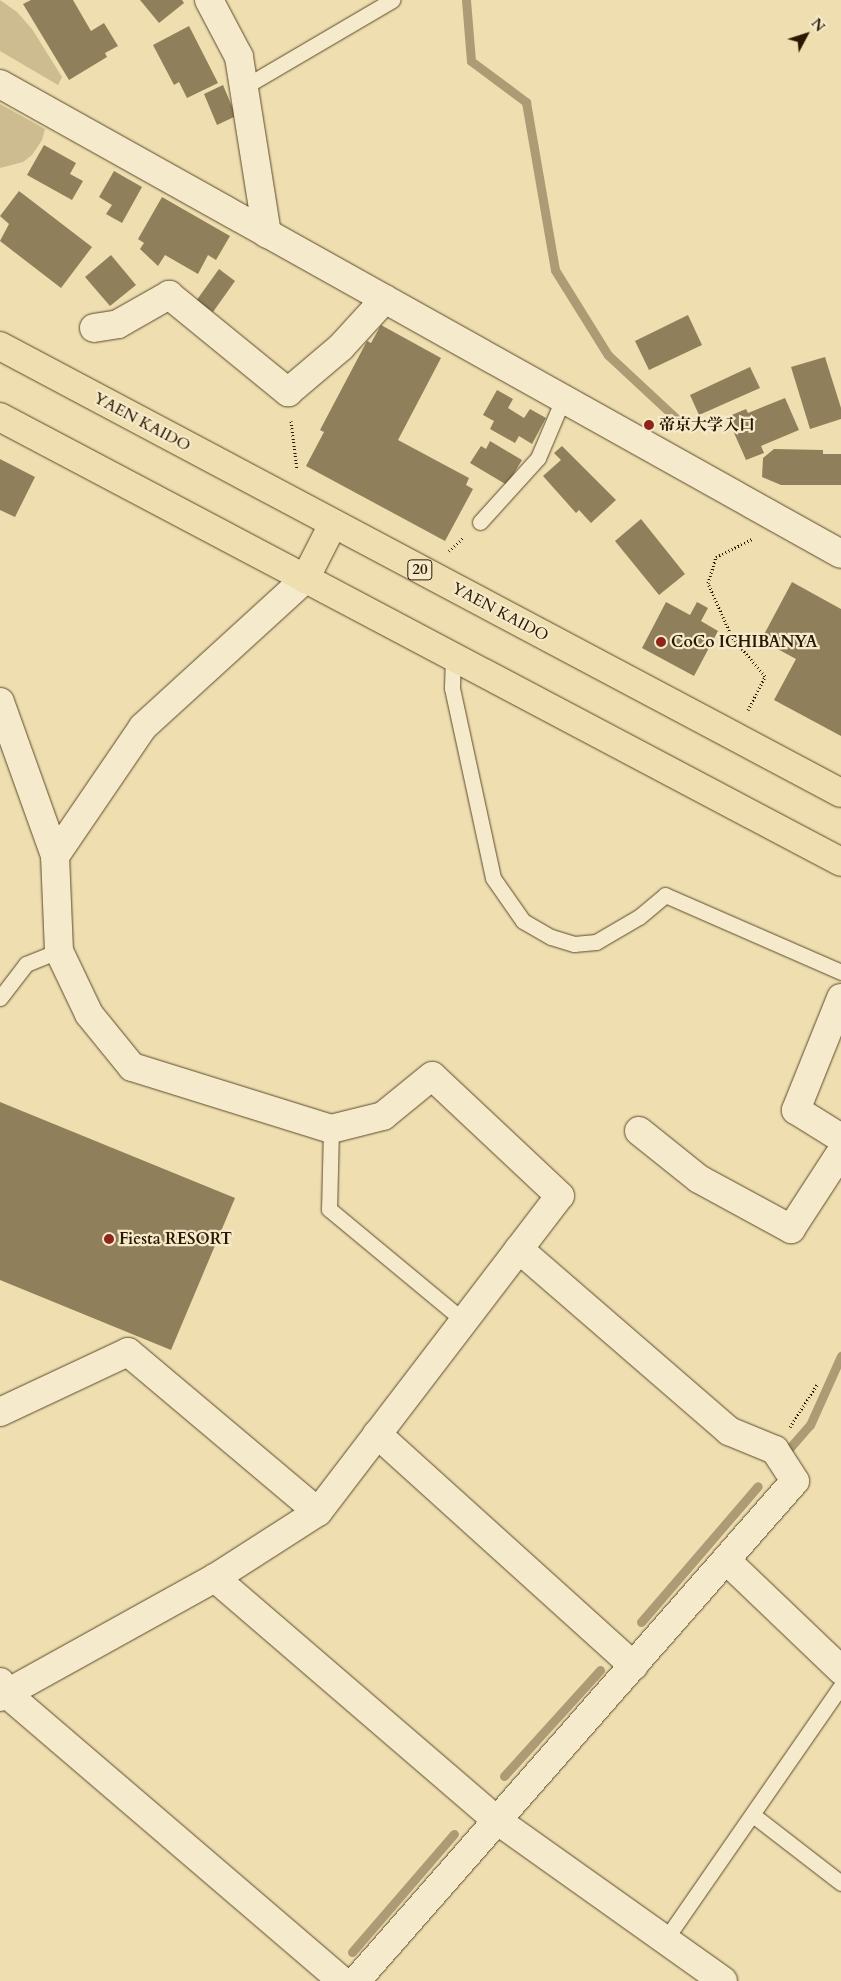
<!DOCTYPE html>
<meta charset="utf-8">
<style>
body{margin:0}
#map{position:relative;width:841px;height:1981px;overflow:hidden;background:#efdeaf;font-family:Cardo,"Noto Serif JP",serif}
div>[style]{position:absolute}
[style*='--x']{left:calc(var(--x)*1px);top:calc(var(--y)*1px);width:calc(var(--w)*1px);rotate:calc(var(--a)*1deg)}
.green>*{inset:0;background:#cebc91}
.stream>*{height:9px;margin:-4.5px;padding:0 4.5px;transform-origin:4.5px;border-radius:4.5px;background:#ac9b74}
.building>*{inset:0;background:#907f5b}
.path>*{height:3px;margin-top:-1.5px;transform-origin:0;background:repeating-linear-gradient(90deg,#2a1800 0 1px,transparent 0 3.5px)}
.roads{filter:drop-shadow(0 0 1px #5b4a2c) drop-shadow(0 0 1px #5b4a2c)}
.lane>*{height:15px;margin:-7.5px;padding:0 7.5px;transform-origin:7.5px;border-radius:7.5px;background:#f5eacb}
.street>*{height:28px;margin:-14px;padding:0 14px;transform-origin:14px;border-radius:14px;background:#f5eacb}
.secondary>*{height:28px;margin:-14px;padding:0 14px;transform-origin:14px;border-radius:14px;background:#f5eacb}
.primary>*{height:28px;margin:-14px;padding:0 14px;transform-origin:14px;border-radius:14px;background:#efdeaf}
.dots>*{width:14px;height:14px;translate:-50% -50%;box-sizing:border-box;border:2px solid #f5eacb;border-radius:50%}
span{translate:-50% -50%;white-space:nowrap;text-align:center;line-height:1.15;-webkit-text-stroke:4.5px #f5eacb;paint-order:stroke}
.shield-label span{padding:1px 4px;background:#f5eacb;border:1px solid;border-radius:4px;-webkit-text-stroke-width:0}
.shield-label{font-size:15px;color:#2a1800;font-weight:700}
.street-label{font-size:16px;color:#2a1800}
.poi-label{font-size:16px;color:#2a1800;font-weight:700}
.left{translate:0 -50%;text-align:left}
.north{position:absolute;left:781px;top:10px;width:50px;height:50px;-webkit-text-stroke:4px #f5eacb;paint-order:stroke;rotate:50deg;font-size:14px;font-weight:700;line-height:20px;text-align:center;color:#2a1800}
.north::after{content:'';display:block;margin:auto;width:18px;height:22px;background:#2a1800;clip-path:polygon(50% 0,100% 100%,50% 72%,0 100%)}
</style>
<div id="map">
<div class="green">
<i style="clip-path:polygon(0 0,17px 12px,32px 29px,62px 77px,58px 85px,0 51px)"></i>
<i style="clip-path:polygon(0 104px,45px 129px,42px 140px,32px 155px,23px 162px,0 168px)"></i>
</div>
<div class="stream">
<i style="--x:466;--y:0;--w:61;--a:85.3"></i>
<i style="--x:471;--y:61;--w:69;--a:36.7"></i>
<i style="--x:526;--y:102;--w:170;--a:80.2"></i>
<i style="--x:555;--y:270;--w:100;--a:58.1"></i>
<i style="--x:608;--y:355;--w:98;--a:42.9"></i>
<i style="--x:787;--y:1451;--w:35;--a:-49"></i>
<i style="--x:810;--y:1425;--w:76;--a:-65.8"></i>
<i style="--x:641;--y:1622;--w:179;--a:-49.3"></i>
<i style="--x:504;--y:1776;--w:143;--a:-47.8"></i>
<i style="--x:352;--y:1952;--w:156;--a:-49.2"></i>
</div>
<div class="building">
<i style="clip-path:polygon(31px 0,73px 0,91px 31px,104px 23px,118px 46px,105px 53px,107px 57px,69px 80px,23px 4px)"></i>
<i style="clip-path:polygon(140px 0,182px 0,184px 3px,159px 23px)"></i>
<i style="clip-path:polygon(189px 26px,218px 83px,187px 98px,179px 82px,174px 85px,153px 45px)"></i>
<i style="clip-path:polygon(223px 85px,236px 116px,217px 125px,204px 94px)"></i>
<i style="clip-path:polygon(44px 145px,76px 163px,70px 174px,83px 181px,72px 200px,27px 175px)"></i>
<i style="clip-path:polygon(114px 171px,142px 187px,122px 223px,106px 214px,112px 205px,99px 197px)"></i>
<i style="clip-path:polygon(19px 191px,92px 247px,61px 288px,0 241px,9px 224px,0 216px)"></i>
<i style="clip-path:polygon(162px 197px,230px 236px,216px 260px,208px 255px,198px 274px,165px 255px,158px 266px,140px 249px,144px 243px,138px 239px)"></i>
<i style="clip-path:polygon(111px 255px,136px 285px,110px 306px,85px 277px)"></i>
<i style="clip-path:polygon(219px 269px,235px 281px,213px 312px,196px 301px)"></i>
<i style="clip-path:polygon(688px 315px,702px 345px,649px 370px,635px 341px)"></i>
<i style="clip-path:polygon(381px 325px,441px 358px,398px 440px,469px 478px,466px 485px,473px 489px,445px 541px,306px 466px,324px 432px,320px 430px,367px 341px,371px 343px)"></i>
<i style="clip-path:polygon(825px 357px,841px 408px,841px 419px,810px 429px,791px 367px)"></i>
<i style="clip-path:polygon(750px 367px,760px 388px,699px 415px,690px 395px)"></i>
<i style="clip-path:polygon(497px 390px,513px 399px,508px 408px,524px 418px,530px 409px,546px 418px,532px 444px,519px 436px,515px 443px,490px 429px,494px 421px,483px 415px)"></i>
<i style="clip-path:polygon(785px 398px,799px 430px,761px 446px,764px 453px,746px 460px,727px 417px,746px 409px,748px 413px)"></i>
<i style="clip-path:polygon(490px 441px,522px 460px,507px 485px,470px 463px,481px 446px,486px 449px)"></i>
<i style="clip-path:polygon(562px 446px,616px 500px,591px 523px,579px 510px,576px 513px,543px 476px,561px 460px,554px 453px)"></i>
<i style="clip-path:polygon(774px 449px,823px 450px,823px 454px,841px 454px,841px 485px,781px 485px,762px 477px,763px 458px)"></i>
<i style="clip-path:polygon(0 459px,35px 477px,15px 517px,0 510px)"></i>
<i style="clip-path:polygon(641px 519px,685px 574px,659px 595px,615px 541px)"></i>
<i style="clip-path:polygon(792px 582px,841px 609px,841px 736px,774px 700px,796px 659px,761px 640px)"></i>
<i style="clip-path:polygon(666px 602px,690px 615px,697px 602px,708px 608px,701px 621px,718px 631px,694px 676px,642px 648px)"></i>
<i style="clip-path:polygon(0 1102px,235px 1198px,171px 1350px,0 1280px)"></i>
</div>
<div class="path">
<i style="--x:291;--y:421;--w:48;--a:82.9"></i>
<i style="--x:449;--y:551;--w:21;--a:-43"></i>
<i style="--x:748;--y:710;--w:38;--a:-63"></i>
<i style="--x:765;--y:676;--w:51;--a:-130.2"></i>
<i style="--x:732;--y:637;--w:59;--a:-114"></i>
<i style="--x:708;--y:583;--w:27;--a:-73"></i>
<i style="--x:716;--y:557;--w:40;--a:-26.6"></i>
<i style="--x:790;--y:1427;--w:52;--a:-57.5"></i>
</div>
<div class="roads">
<div class="lane">
<i style="--x:244;--y:87;--w:172;--a:-30.4"></i>
<i style="--x:480;--y:522;--w:86;--a:-47.8"></i>
<i style="--x:538;--y:458;--w:64;--a:-67"></i>
<i style="--x:453;--y:658;--w:30;--a:92"></i>
<i style="--x:452;--y:688;--w:194;--a:77.8"></i>
<i style="--x:493;--y:878;--w:52;--a:55.1"></i>
<i style="--x:523;--y:921;--w:32;--a:30"></i>
<i style="--x:551;--y:937;--w:24;--a:17"></i>
<i style="--x:574;--y:944;--w:22;--a:-5"></i>
<i style="--x:596;--y:942;--w:50;--a:-30.2"></i>
<i style="--x:639;--y:917;--w:34;--a:-40"></i>
<i style="--x:665;--y:895;--w:192;--a:23.6"></i>
<i style="--x:0;--y:998;--w:43;--a:-52.6"></i>
<i style="--x:26;--y:964;--w:35;--a:-22"></i>
<i style="--x:331;--y:1129;--w:80;--a:91.4"></i>
<i style="--x:329;--y:1209;--w:175;--a:39.7"></i>
<i style="--x:753;--y:1815;--w:111;--a:37.7"></i>
<i style="--x:665;--y:1940;--w:309;--a:-55.3"></i>
</div>
<div class="street">
<i style="--x:209;--y:0;--w:64;--a:62.2"></i>
<i style="--x:239;--y:57;--w:179;--a:81"></i>
<i style="--x:94;--y:328;--w:24;--a:-9"></i>
<i style="--x:118;--y:324;--w:59;--a:-29.6"></i>
<i style="--x:169;--y:295;--w:154;--a:39.2"></i>
<i style="--x:288;--y:392;--w:70;--a:-40.3"></i>
<i style="--x:341;--y:347;--w:65;--a:-47.5"></i>
<i style="--x:0;--y:702;--w:164;--a:70.3"></i>
<i style="--x:841;--y:998;--w:121;--a:111.9"></i>
<i style="--x:796;--y:1110;--w:53;--a:31.9"></i>
<i style="--x:639;--y:1131;--w:77;--a:38.7"></i>
<i style="--x:699;--y:1179;--w:105;--a:28.5"></i>
<i style="--x:791;--y:1229;--w:92;--a:-57"></i>
<i style="--x:0;--y:1412;--w:141;--a:-25.1"></i>
<i style="--x:128;--y:1352;--w:248;--a:40.1"></i>
<i style="--x:377;--y:1434;--w:346;--a:42.1"></i>
<i style="--x:727;--y:1561;--w:158;--a:43.7"></i>
<i style="--x:215;--y:1578;--w:373;--a:40.7"></i>
<i style="--x:498;--y:1821;--w:276;--a:35.4"></i>
<i style="--x:0;--y:1697;--w:246;--a:-29"></i>
<i style="--x:215;--y:1578;--w:122;--a:-32.7"></i>
<i style="--x:318;--y:1512;--w:398;--a:-52.6"></i>
<i style="--x:560;--y:1196;--w:175;--a:-136.8"></i>
<i style="--x:432;--y:1076;--w:63;--a:140.8"></i>
<i style="--x:383;--y:1116;--w:54;--a:166"></i>
<i style="--x:331;--y:1129;--w:208;--a:-162.7"></i>
<i style="--x:132;--y:1067;--w:68;--a:-129.1"></i>
<i style="--x:89;--y:1014;--w:70;--a:-115.5"></i>
<i style="--x:59;--y:951;--w:95;--a:-92.4"></i>
<i style="--x:55;--y:856;--w:156;--a:-55.7"></i>
<i style="--x:143;--y:727;--w:219;--a:-42.4"></i>
<i style="--x:356;--y:1981;--w:665;--a:-48.72"></i>
<i style="--x:795;--y:1481;--w:37;--a:-123"></i>
<i style="--x:775;--y:1450;--w:50;--a:-157.6"></i>
<i style="--x:729;--y:1431;--w:278;--a:-139.1"></i>
</div>
<div class="secondary">
<i style="--x:0;--y:84;--w:963;--a:29.2"></i>
<i style="--x:0;--y:1682;--w:13;--a:61"></i>
<i style="--x:6;--y:1693;--w:443;--a:40.6"></i>
</div>
<div class="primary">
<i style="--x:0;--y:346;--w:952;--a:27.99"></i>
<i style="--x:0;--y:417;--w:951;--a:27.88"></i>
<i style="--x:305;--y:579;--w:62;--a:-63"></i>
</div>
</div>
<div class="dots">
<i style="left:649px;top:425px;background:#8f2418"></i>
<i style="left:661px;top:642px;background:#8f2418"></i>
<i style="left:109px;top:1239px;background:#8f2418"></i>
</div>
<div class="shield-label">
<span style="left:420px;top:570px">20</span>
</div>
<div class="street-label">
<span style="left:142px;top:422px;rotate:28deg">YAEN KAIDO</span>
<span style="left:500px;top:612px;rotate:28deg">YAEN KAIDO</span>
</div>
<div class="poi-label">
<span class="left" style="left:659px;top:425px">帝京大学入口</span>
<span class="left" style="left:671px;top:642px">CoCo ICHIBANYA</span>
<span class="left" style="left:119px;top:1239px">Fiesta RESORT</span>
</div>
<div class="north">N</div>
</div>
